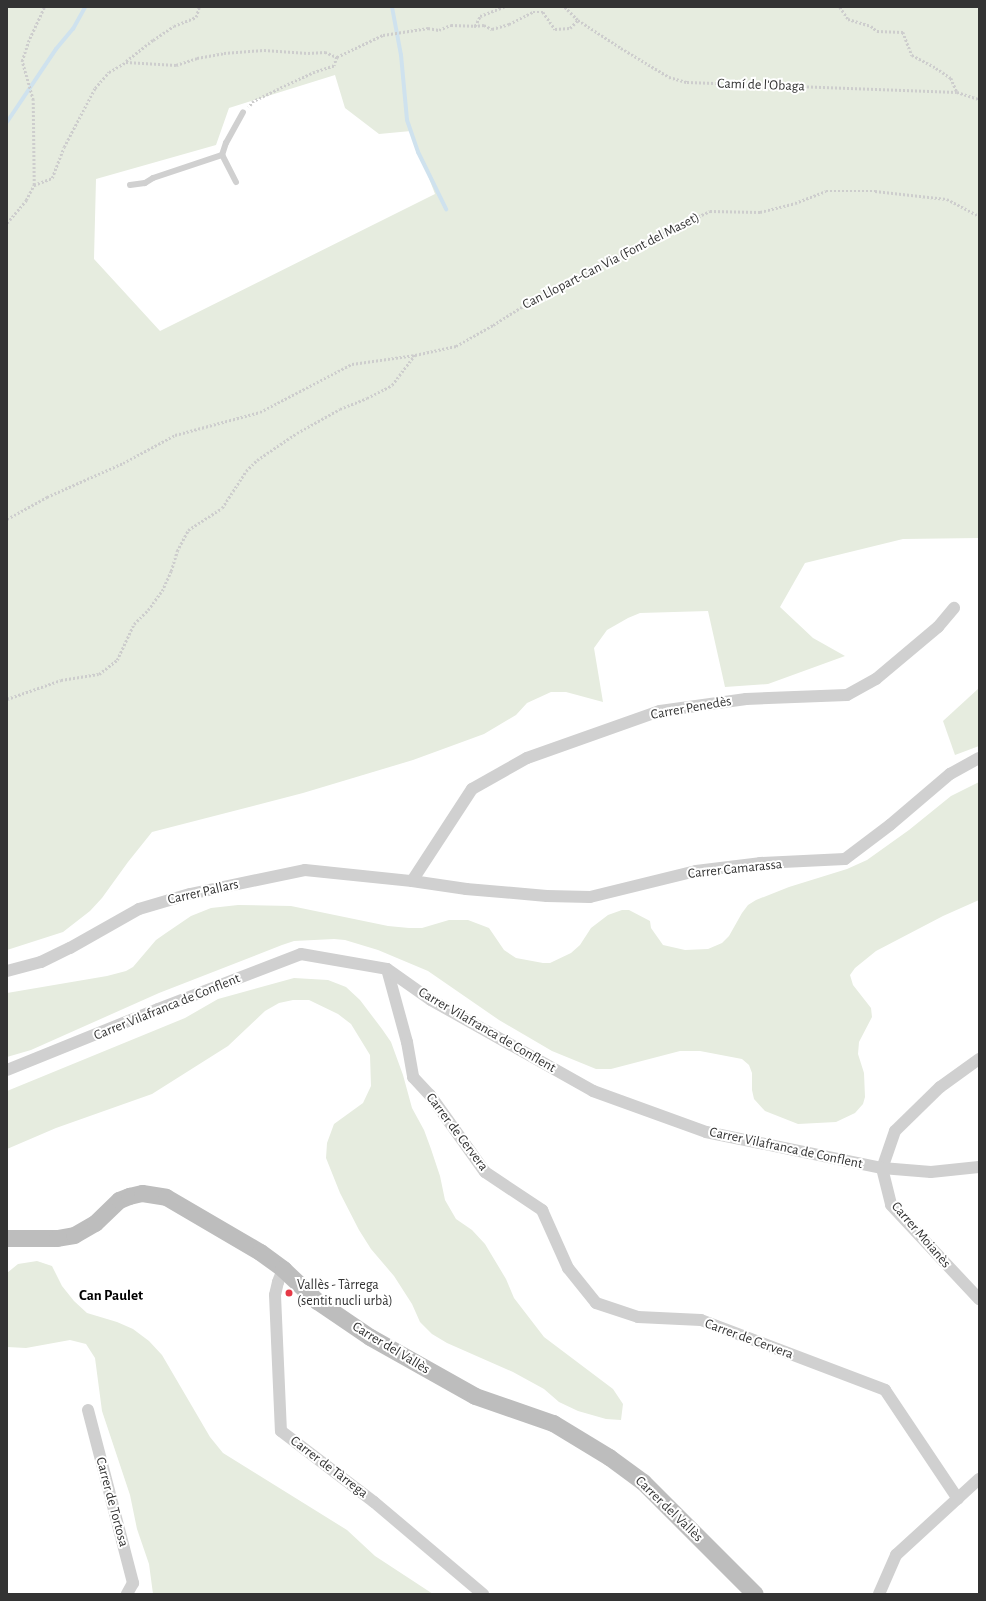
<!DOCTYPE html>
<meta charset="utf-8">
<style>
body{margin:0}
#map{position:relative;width:986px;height:1601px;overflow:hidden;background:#fff;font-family:"Alegreya Sans",sans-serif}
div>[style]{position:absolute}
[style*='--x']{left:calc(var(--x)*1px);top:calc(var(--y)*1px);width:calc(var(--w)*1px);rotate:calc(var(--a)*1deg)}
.green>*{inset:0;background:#e6ecdf}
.stream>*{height:4px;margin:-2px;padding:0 2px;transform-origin:2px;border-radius:2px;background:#cfe2ee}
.path>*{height:2.5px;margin-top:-1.25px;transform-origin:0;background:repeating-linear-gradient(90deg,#cdcdcd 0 2px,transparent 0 4px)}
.lane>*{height:6px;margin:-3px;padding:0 3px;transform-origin:3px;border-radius:3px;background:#d0d0d0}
.street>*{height:12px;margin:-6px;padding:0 6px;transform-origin:6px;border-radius:6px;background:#d0d0d0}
.secondary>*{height:17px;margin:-8.5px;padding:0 8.5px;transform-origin:8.5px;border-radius:8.5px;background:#bdbdbd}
.dots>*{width:11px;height:11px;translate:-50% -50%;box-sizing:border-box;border:2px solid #fff;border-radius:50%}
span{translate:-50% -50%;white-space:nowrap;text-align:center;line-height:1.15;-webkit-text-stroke:4px #fff;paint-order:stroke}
.street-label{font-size:14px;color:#333}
.poi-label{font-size:14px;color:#333}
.left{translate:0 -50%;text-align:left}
.neighbourhood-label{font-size:15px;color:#000;font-weight:700}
.frame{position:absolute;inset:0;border:8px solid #333;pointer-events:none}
</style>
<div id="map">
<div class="green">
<i style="clip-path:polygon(evenodd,7px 7px,979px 7px,979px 538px,903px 539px,805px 563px,780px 607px,813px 638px,845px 656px,768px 684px,725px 687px,708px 611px,640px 613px,628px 618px,607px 630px,594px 648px,603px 702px,566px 692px,551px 692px,527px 703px,516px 715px,484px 734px,413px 760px,303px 793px,152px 832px,128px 862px,102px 898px,90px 911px,63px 932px,7px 950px,7px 7px,335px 75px,345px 108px,379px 134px,411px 131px,435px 194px,160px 331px,94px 259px,96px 179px,216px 145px,229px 108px,335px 75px)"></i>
<i style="clip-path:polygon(979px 688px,979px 746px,955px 755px,943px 721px)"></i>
<i style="clip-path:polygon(979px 782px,979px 900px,943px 916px,876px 951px,855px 968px,850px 975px,853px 985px,871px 1008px,872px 1017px,859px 1042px,858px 1054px,864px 1073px,865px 1097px,863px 1104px,855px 1113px,836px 1122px,798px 1124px,765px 1111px,754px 1099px,752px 1090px,752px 1073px,749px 1065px,742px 1059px,700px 1051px,680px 1051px,611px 1069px,596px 1069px,552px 1051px,499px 1020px,428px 971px,378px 950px,345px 940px,334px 939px,294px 941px,282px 945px,159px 993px,31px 1050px,7px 1057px,7px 993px,107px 976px,126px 971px,133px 967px,156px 940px,166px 933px,191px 916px,211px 908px,238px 905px,291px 906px,388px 926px,409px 928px,422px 928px,449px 920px,468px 920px,489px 928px,504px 950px,516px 958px,543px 963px,550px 963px,571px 953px,580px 945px,591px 928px,608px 915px,622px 910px,629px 910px,650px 921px,651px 928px,663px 945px,685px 950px,708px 949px,722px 943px,729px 936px,742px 913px,748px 905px,756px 900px,789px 887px,847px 869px,867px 860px,909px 830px,951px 796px)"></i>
<i style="clip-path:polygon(294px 978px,328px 980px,346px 987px,360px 1000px,382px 1029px,391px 1042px,403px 1075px,412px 1108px,424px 1130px,431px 1149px,440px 1176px,445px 1200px,456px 1219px,472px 1230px,485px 1244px,506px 1279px,514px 1298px,544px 1337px,613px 1389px,623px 1404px,621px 1420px,606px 1419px,578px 1411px,559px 1402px,544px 1389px,513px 1372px,447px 1343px,432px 1334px,420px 1322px,412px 1304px,394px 1276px,371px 1249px,359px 1230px,340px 1193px,326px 1158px,327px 1143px,334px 1124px,363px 1103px,371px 1086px,370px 1055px,351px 1024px,338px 1014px,309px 1000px,293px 1000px,279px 1003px,265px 1011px,228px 1046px,152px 1094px,56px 1128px,7px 1149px,7px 1091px,185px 1018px,218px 999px)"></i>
<i style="clip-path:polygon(37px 1261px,52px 1266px,62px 1286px,74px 1301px,87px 1313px,117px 1322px,133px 1329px,149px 1341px,162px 1355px,210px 1437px,223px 1453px,347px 1530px,375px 1556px,433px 1594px,153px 1594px,149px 1564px,137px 1529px,130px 1495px,102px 1411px,95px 1358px,86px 1344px,70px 1340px,26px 1348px,7px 1347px,7px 1273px,18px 1264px)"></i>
</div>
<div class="stream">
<i style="--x:392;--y:7;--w:49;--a:79.4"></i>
<i style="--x:401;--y:55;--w:65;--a:84.7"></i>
<i style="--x:407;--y:120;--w:34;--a:71"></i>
<i style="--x:418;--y:152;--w:64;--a:63.8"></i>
<i style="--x:7;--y:122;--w:88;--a:-56.1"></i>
<i style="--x:56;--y:49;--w:26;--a:-50"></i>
<i style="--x:73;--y:29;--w:25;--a:-61"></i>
</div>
<div class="path">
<i style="--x:565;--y:7;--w:18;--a:45"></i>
<i style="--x:578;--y:20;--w:51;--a:33.1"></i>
<i style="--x:621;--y:48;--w:56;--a:31.1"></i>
<i style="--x:669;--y:77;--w:19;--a:16"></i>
<i style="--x:687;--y:82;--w:270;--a:2.1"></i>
<i style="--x:957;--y:92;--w:23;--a:18"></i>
<i style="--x:840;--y:7;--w:14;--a:56"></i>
<i style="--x:848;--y:19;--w:24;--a:17"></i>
<i style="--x:871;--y:26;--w:8;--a:40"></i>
<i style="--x:877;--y:31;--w:26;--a:2"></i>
<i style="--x:903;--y:32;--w:25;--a:69"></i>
<i style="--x:912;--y:55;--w:27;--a:28"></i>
<i style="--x:936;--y:68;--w:18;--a:34"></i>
<i style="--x:951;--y:78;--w:15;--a:67"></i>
<i style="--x:475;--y:26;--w:11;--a:-63"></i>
<i style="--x:480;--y:16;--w:26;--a:-21"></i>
<i style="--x:337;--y:57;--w:51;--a:-25.6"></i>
<i style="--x:383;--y:35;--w:46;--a:-8.8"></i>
<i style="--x:428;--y:28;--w:11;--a:10"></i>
<i style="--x:439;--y:30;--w:13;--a:-23"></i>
<i style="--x:451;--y:25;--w:23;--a:2"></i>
<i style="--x:474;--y:26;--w:10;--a:-6"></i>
<i style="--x:484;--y:25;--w:9;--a:27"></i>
<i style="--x:492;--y:29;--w:18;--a:-16"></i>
<i style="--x:509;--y:24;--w:27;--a:-27"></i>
<i style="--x:533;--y:12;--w:10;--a:0"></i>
<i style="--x:543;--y:12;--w:21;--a:55"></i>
<i style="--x:555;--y:29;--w:15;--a:-4"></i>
<i style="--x:570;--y:28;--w:11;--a:-45"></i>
<i style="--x:126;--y:61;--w:34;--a:-38"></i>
<i style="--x:153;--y:40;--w:25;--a:-34"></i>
<i style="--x:174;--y:26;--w:24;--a:-22"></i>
<i style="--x:196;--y:17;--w:10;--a:-73"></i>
<i style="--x:34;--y:185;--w:19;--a:-21"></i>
<i style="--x:52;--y:178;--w:33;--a:-69"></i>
<i style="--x:64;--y:147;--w:67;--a:-62.3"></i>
<i style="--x:95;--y:88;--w:21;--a:-49"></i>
<i style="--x:109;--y:72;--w:20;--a:-30"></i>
<i style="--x:126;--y:62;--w:50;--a:3.4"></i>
<i style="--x:176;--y:65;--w:22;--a:-18"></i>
<i style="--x:197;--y:58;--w:27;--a:-10"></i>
<i style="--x:224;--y:53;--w:40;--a:-4.3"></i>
<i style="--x:264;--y:50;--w:44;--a:3.9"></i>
<i style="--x:308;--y:53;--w:17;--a:-3"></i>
<i style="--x:325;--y:52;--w:13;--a:23"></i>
<i style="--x:337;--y:57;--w:9;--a:108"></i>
<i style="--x:334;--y:66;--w:20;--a:162"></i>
<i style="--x:315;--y:72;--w:40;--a:155"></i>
<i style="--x:279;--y:89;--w:28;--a:154"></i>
<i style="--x:254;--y:101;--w:8;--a:130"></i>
<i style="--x:7;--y:223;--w:30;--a:-50"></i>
<i style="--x:26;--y:200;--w:17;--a:-62"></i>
<i style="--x:34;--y:185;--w:85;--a:-90.7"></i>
<i style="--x:33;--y:100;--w:41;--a:-105.8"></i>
<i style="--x:22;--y:61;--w:20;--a:-72"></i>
<i style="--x:28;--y:42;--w:38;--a:-65"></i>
<i style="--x:7;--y:519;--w:46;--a:-28.8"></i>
<i style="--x:47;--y:497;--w:83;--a:-24.1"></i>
<i style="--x:123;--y:463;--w:59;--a:-28.3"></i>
<i style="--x:175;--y:435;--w:88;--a:-15.1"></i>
<i style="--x:260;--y:412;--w:104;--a:-27.6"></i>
<i style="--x:352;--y:364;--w:64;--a:-8.1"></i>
<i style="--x:415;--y:355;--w:42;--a:-12.4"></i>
<i style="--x:456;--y:346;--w:43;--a:-29.6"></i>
<i style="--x:493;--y:325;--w:54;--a:-32.2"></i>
<i style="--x:539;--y:296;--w:98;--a:-25.3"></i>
<i style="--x:628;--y:254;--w:48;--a:-30.3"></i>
<i style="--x:669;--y:230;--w:45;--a:-24.9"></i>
<i style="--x:710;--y:211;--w:50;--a:1.1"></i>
<i style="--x:760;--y:212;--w:36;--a:-14"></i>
<i style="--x:795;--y:203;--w:33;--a:-21"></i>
<i style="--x:826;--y:191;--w:49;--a:0"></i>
<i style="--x:875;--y:191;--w:72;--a:6.3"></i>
<i style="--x:947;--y:199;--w:36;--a:28"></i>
<i style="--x:7;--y:699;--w:57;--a:-19.4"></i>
<i style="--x:61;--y:680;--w:38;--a:-9"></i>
<i style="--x:99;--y:674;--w:23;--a:-38"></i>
<i style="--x:117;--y:660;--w:40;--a:-65"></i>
<i style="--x:134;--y:624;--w:20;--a:-45"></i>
<i style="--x:148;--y:610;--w:24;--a:-54"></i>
<i style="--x:162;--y:591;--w:22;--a:-66"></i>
<i style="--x:171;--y:571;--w:21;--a:-73"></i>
<i style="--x:177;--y:551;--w:24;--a:-62"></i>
<i style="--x:188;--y:530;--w:40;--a:-32.9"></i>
<i style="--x:222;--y:508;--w:44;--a:-57"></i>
<i style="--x:246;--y:471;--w:16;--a:-45"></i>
<i style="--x:257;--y:460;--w:48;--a:-34"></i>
<i style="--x:297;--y:433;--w:49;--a:-29.2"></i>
<i style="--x:340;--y:409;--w:29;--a:-22"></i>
<i style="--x:367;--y:398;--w:28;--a:-27"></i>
<i style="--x:392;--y:385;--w:38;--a:-53"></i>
</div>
<div class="lane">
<i style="--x:236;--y:182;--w:30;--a:-117"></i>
<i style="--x:222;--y:155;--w:13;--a:-72"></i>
<i style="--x:226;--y:143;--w:35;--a:-61"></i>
<i style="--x:130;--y:185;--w:15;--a:-8"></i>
<i style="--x:145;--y:183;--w:9;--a:-32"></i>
<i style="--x:153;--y:178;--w:73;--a:-18.4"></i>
</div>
<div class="street">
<i style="--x:412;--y:881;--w:110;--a:-56.9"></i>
<i style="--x:472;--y:789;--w:63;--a:-29.4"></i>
<i style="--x:527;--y:758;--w:141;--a:-19.5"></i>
<i style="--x:660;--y:711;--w:87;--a:-7.9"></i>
<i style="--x:746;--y:699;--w:101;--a:-2.3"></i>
<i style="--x:847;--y:695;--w:33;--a:-29"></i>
<i style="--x:876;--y:679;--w:81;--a:-40"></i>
<i style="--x:938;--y:627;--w:25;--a:-50"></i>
<i style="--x:387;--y:969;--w:76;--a:74.7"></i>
<i style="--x:407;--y:1042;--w:36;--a:80"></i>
<i style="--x:413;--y:1077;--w:25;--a:47"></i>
<i style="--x:430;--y:1095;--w:95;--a:54.5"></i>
<i style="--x:485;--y:1172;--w:69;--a:33.7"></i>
<i style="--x:542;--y:1210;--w:64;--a:65.9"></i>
<i style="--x:568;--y:1268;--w:45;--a:51.3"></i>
<i style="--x:596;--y:1303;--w:44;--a:18.4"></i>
<i style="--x:638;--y:1317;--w:63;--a:2.7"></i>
<i style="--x:701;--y:1320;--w:197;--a:20.8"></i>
<i style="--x:885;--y:1390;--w:131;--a:56.2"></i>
<i style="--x:7;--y:971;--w:35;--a:-15"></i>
<i style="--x:41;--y:962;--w:32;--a:-26"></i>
<i style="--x:70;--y:948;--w:79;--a:-29.5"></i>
<i style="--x:139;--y:909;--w:53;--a:-16.4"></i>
<i style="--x:190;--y:894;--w:117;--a:-11.8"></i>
<i style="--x:305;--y:870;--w:108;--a:5.9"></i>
<i style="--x:412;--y:881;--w:55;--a:8.4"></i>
<i style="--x:466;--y:889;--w:81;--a:4.9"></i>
<i style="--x:547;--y:896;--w:43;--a:1.3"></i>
<i style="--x:590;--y:897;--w:109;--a:-13.8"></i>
<i style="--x:696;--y:871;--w:64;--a:-7.1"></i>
<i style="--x:760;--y:863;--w:85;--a:-2.7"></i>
<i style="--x:845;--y:859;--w:56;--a:-37.1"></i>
<i style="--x:890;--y:825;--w:79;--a:-40.4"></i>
<i style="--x:950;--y:774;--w:33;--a:-29"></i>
<i style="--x:979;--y:1059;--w:48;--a:144.3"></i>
<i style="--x:940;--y:1087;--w:63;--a:135.6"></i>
<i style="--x:895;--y:1131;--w:39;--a:109"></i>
<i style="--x:882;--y:1168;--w:38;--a:76"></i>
<i style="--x:891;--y:1205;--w:129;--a:46.9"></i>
<i style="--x:7;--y:1070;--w:163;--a:-22"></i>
<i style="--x:158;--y:1009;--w:153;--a:-21"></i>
<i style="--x:301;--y:954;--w:87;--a:9.9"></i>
<i style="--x:387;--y:969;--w:54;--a:35.2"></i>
<i style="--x:431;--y:1000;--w:186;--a:29.3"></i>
<i style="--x:593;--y:1091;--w:120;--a:19.9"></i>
<i style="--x:706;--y:1132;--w:180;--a:11.6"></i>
<i style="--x:882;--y:1168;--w:49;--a:4.7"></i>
<i style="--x:931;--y:1172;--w:48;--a:-5.9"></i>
<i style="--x:283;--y:1269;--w:14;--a:111"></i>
<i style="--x:278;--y:1282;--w:13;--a:103"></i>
<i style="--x:275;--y:1295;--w:136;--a:87.5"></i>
<i style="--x:281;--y:1431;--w:117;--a:37.4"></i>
<i style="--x:374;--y:1502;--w:143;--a:40.2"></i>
<i style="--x:88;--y:1410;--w:179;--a:75.4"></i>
<i style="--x:133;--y:1583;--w:13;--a:119"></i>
<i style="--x:879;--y:1594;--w:43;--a:-66.4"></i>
<i style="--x:896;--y:1555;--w:113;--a:-42.5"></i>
</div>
<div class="secondary">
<i style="--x:7;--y:1238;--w:50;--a:0"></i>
<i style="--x:57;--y:1238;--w:17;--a:-10"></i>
<i style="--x:74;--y:1235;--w:24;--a:-30"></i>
<i style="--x:95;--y:1223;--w:33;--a:-44"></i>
<i style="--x:119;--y:1200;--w:11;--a:-22"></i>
<i style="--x:129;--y:1196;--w:13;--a:-13"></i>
<i style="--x:142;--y:1193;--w:24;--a:9"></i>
<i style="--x:166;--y:1197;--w:109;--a:30.3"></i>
<i style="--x:260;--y:1252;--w:29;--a:36"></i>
<i style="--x:283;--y:1269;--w:47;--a:43.3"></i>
<i style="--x:317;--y:1301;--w:64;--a:34.2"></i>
<i style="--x:370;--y:1337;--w:120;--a:29.3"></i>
<i style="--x:475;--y:1396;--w:83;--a:19.1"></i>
<i style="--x:553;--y:1423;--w:66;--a:31.3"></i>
<i style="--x:609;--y:1457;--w:42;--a:36.3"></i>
<i style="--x:643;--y:1482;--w:158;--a:45"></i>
</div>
<div class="dots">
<i style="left:289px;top:1293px;background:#e63946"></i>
</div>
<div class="street-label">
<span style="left:761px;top:85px;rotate:2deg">Camí de l'Obaga</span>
<span style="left:611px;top:261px;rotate:-27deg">Can Llopart-Can Via (Font del Maset)</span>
<span style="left:691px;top:708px;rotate:-10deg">Carrer Penedès</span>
<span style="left:735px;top:869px;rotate:-6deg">Carrer Camarassa</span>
<span style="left:203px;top:892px;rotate:-13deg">Carrer Pallars</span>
<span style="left:167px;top:1007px;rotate:-22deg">Carrer Vilafranca de Conflent</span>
<span style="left:487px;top:1030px;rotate:30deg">Carrer Vilafranca de Conflent</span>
<span style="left:457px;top:1132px;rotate:53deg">Carrer de Cervera</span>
<span style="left:786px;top:1148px;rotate:12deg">Carrer Vilafranca de Conflent</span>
<span style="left:921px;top:1235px;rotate:49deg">Carrer Moianès</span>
<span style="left:749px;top:1339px;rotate:20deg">Carrer de Cervera</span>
<span style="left:391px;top:1348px;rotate:31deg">Carrer del Vallès</span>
<span style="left:329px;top:1467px;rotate:37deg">Carrer de Tàrrega</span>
<span style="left:112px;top:1502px;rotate:75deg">Carrer de Tortosa</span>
<span style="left:669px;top:1509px;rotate:44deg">Carrer del Vallès</span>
</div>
<div class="poi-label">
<span class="left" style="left:297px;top:1293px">Vallès - Tàrrega<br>(sentit nucli urbà)</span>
</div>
<div class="neighbourhood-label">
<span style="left:111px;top:1296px">Can Paulet</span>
</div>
<div class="frame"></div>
</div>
